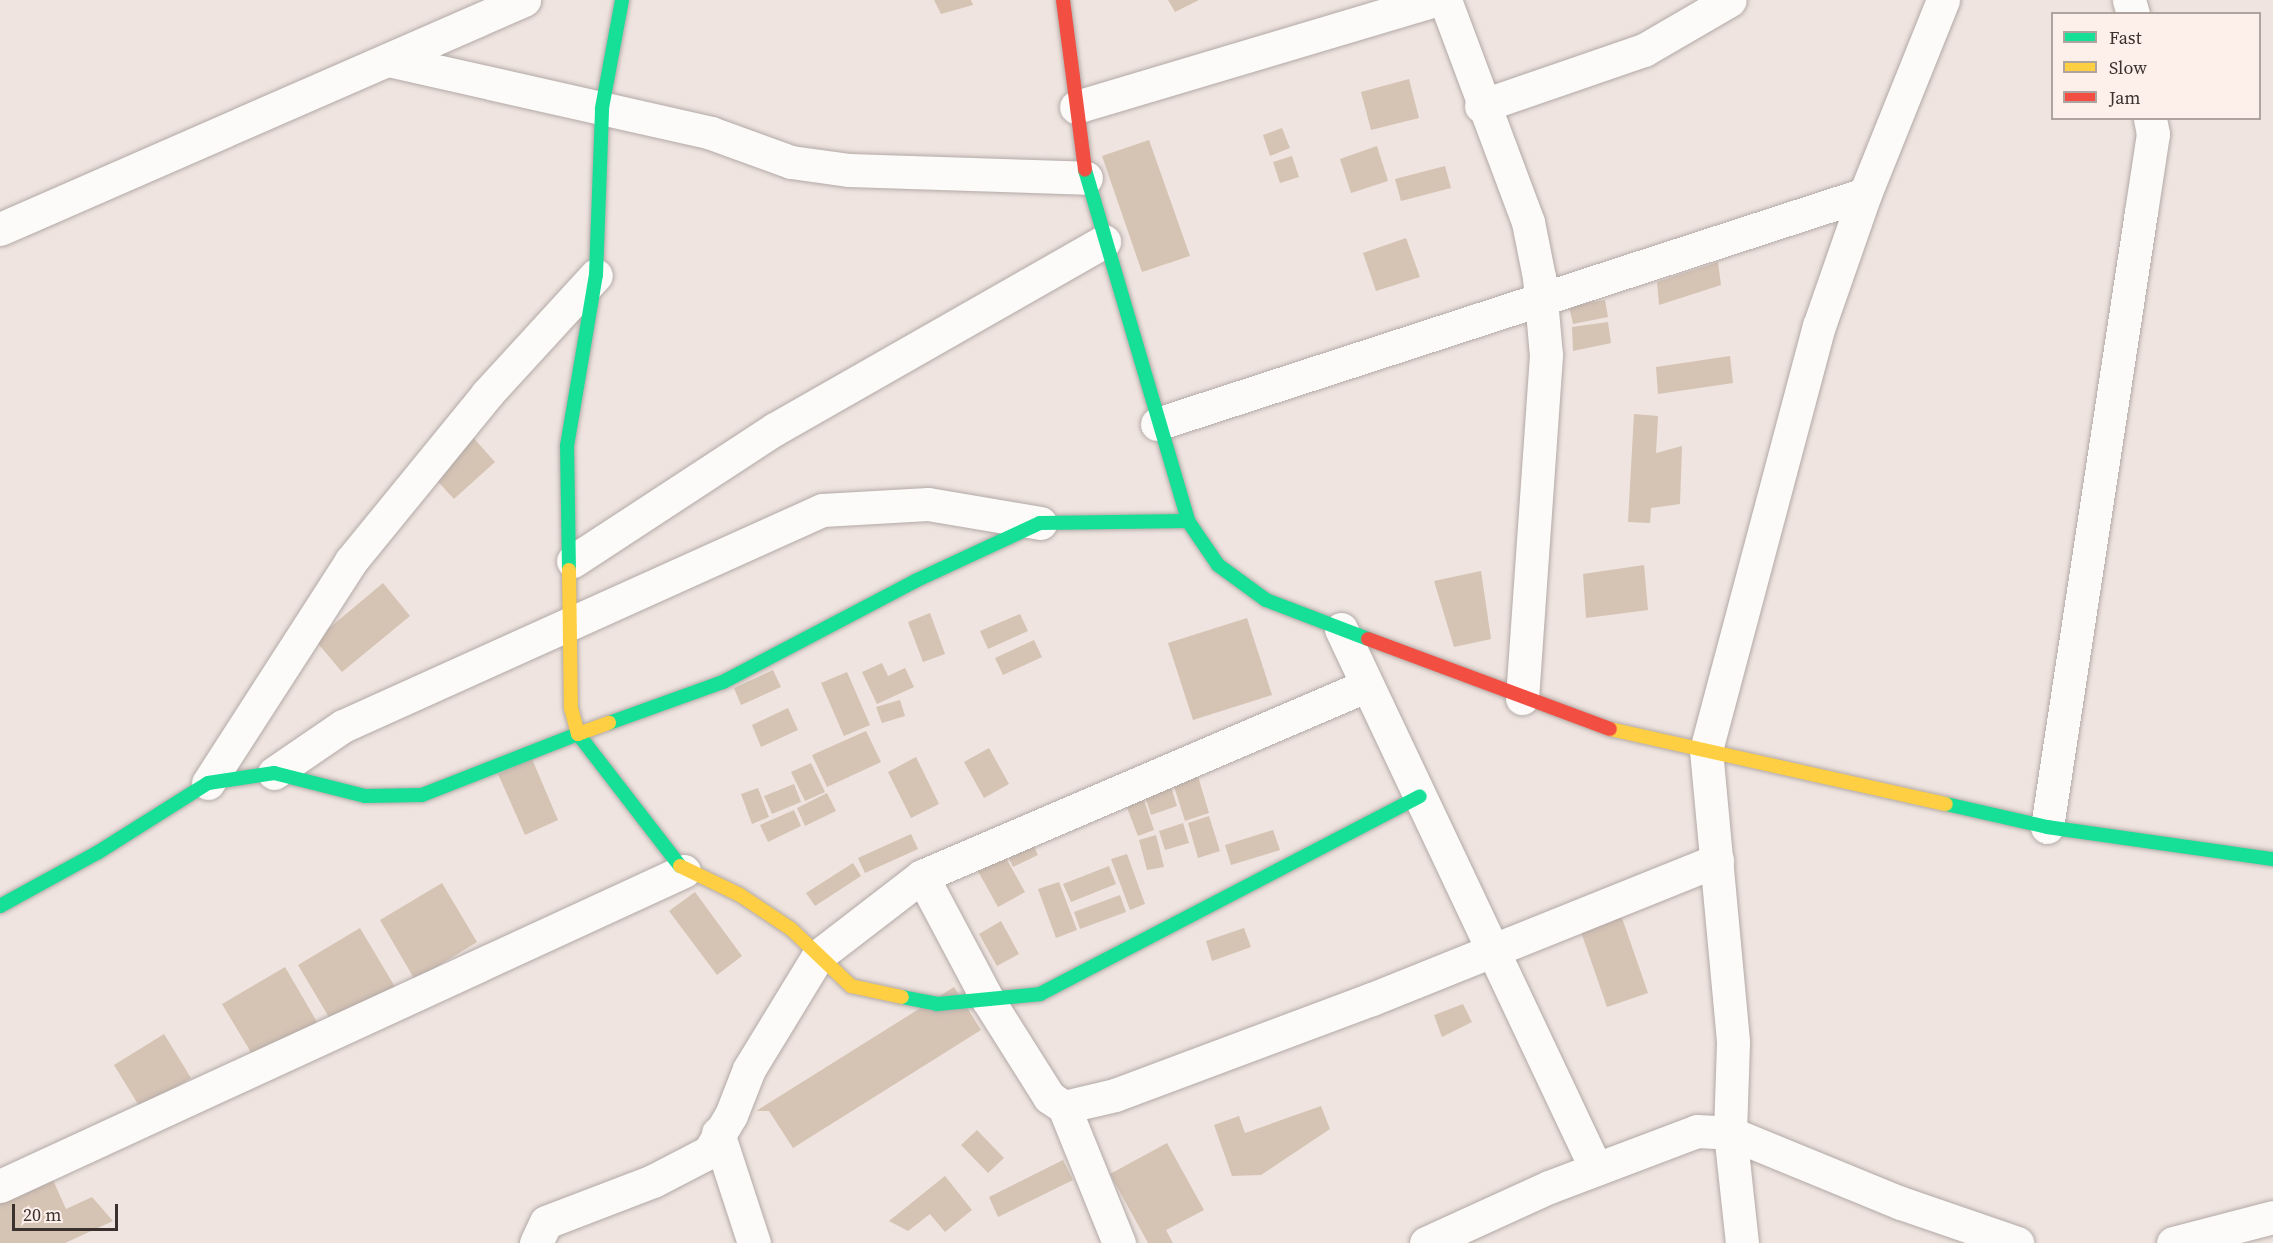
<!DOCTYPE html>
<style>
body{margin:0}
#map{position:relative;width:2273px;height:1243px;overflow:hidden;background:#efe4df;font-family:"Source Serif 4",serif}
div>[style]{position:absolute}
[style*='--x']{left:calc(var(--x)*1px);top:calc(var(--y)*1px);width:calc(var(--w)*1px);rotate:calc(var(--a)*1deg)}
.building>*{inset:0;background:#d5c3b4}
.roads{filter:drop-shadow(0 0 2px #b2a9a6) drop-shadow(0 0 2px #b2a9a6)}
.street>*{height:33px;margin:-16.5px;padding:0 16.5px;transform-origin:16.5px;border-radius:16.5px;background:#fdfbfa}
.fast>*{height:14px;margin:-7px;padding:0 7px;transform-origin:7px;border-radius:7px;background:#16e098}
.slow>*{height:14px;margin:-7px;padding:0 7px;transform-origin:7px;border-radius:7px;background:#ffcf43}
.jam>*{height:14px;margin:-7px;padding:0 7px;transform-origin:7px;border-radius:7px;background:#f24e42}
span{translate:-50% -50%;white-space:nowrap;text-align:center;line-height:1.15;-webkit-text-stroke:5px #fdefea;paint-order:stroke}
.legend{position:absolute;left:2051px;top:12px;width:210px;height:108px;box-sizing:border-box;background:#fdefea;border:2px solid #afa39f;margin:0;padding:8px 10px;list-style:none;font-size:18px;color:#3a312e}
.legend li{display:flex;align-items:center;gap:12px;height:30px}
.legend b{width:30px;border:2px solid #afa39f}
.scale{position:absolute;left:12px;top:1204px;width:106px;height:27px;box-sizing:border-box;border:3px solid #3a312e;border-top:0;padding-left:8px;font-size:18px;line-height:21px;white-space:nowrap;color:#3a312e;-webkit-text-stroke:4px #fdefea;paint-order:stroke}
</style>
<div id="map">
<div class="building">
<i style="clip-path:polygon(934px 0,971px 0,973px 5px,941px 14px)"></i>
<i style="clip-path:polygon(1168px 0,1199px 0,1175px 12px)"></i>
<i style="clip-path:polygon(1409px 79px,1419px 118px,1371px 130px,1361px 92px)"></i>
<i style="clip-path:polygon(1282px 128px,1290px 148px,1270px 156px,1263px 135px)"></i>
<i style="clip-path:polygon(1149px 140px,1190px 256px,1142px 272px,1102px 156px)"></i>
<i style="clip-path:polygon(1377px 146px,1388px 181px,1351px 193px,1340px 159px)"></i>
<i style="clip-path:polygon(1292px 156px,1299px 177px,1280px 183px,1273px 162px)"></i>
<i style="clip-path:polygon(1445px 166px,1451px 188px,1401px 201px,1395px 179px)"></i>
<i style="clip-path:polygon(1406px 238px,1420px 277px,1376px 291px,1363px 253px)"></i>
<i style="clip-path:polygon(1718px 262px,1721px 285px,1659px 305px,1657px 282px)"></i>
<i style="clip-path:polygon(1605px 300px,1608px 317px,1573px 324px,1569px 306px)"></i>
<i style="clip-path:polygon(1608px 322px,1611px 343px,1573px 351px,1572px 327px)"></i>
<i style="clip-path:polygon(1730px 356px,1733px 383px,1658px 394px,1656px 367px)"></i>
<i style="clip-path:polygon(1634px 414px,1658px 416px,1656px 453px,1682px 446px,1680px 504px,1651px 508px,1650px 523px,1628px 522px)"></i>
<i style="clip-path:polygon(470px 434px,495px 462px,454px 499px,429px 472px)"></i>
<i style="clip-path:polygon(1644px 565px,1648px 610px,1586px 618px,1583px 574px)"></i>
<i style="clip-path:polygon(1481px 571px,1491px 639px,1454px 647px,1434px 581px)"></i>
<i style="clip-path:polygon(383px 583px,410px 616px,342px 672px,315px 640px)"></i>
<i style="clip-path:polygon(930px 613px,945px 654px,923px 662px,908px 622px)"></i>
<i style="clip-path:polygon(1020px 614px,1028px 631px,988px 649px,980px 631px)"></i>
<i style="clip-path:polygon(1247px 618px,1272px 695px,1193px 720px,1168px 643px)"></i>
<i style="clip-path:polygon(1034px 640px,1042px 657px,1003px 675px,995px 658px)"></i>
<i style="clip-path:polygon(882px 663px,888px 676px,905px 668px,914px 687px,877px 704px,862px 672px)"></i>
<i style="clip-path:polygon(773px 670px,781px 687px,741px 705px,734px 688px)"></i>
<i style="clip-path:polygon(847px 672px,870px 725px,844px 736px,821px 683px)"></i>
<i style="clip-path:polygon(900px 700px,905px 716px,882px 723px,876px 707px)"></i>
<i style="clip-path:polygon(788px 708px,798px 730px,761px 747px,752px 725px)"></i>
<i style="clip-path:polygon(866px 731px,881px 762px,827px 787px,812px 755px)"></i>
<i style="clip-path:polygon(989px 748px,1009px 784px,984px 798px,964px 762px)"></i>
<i style="clip-path:polygon(916px 757px,939px 804px,911px 818px,888px 772px)"></i>
<i style="clip-path:polygon(532px 759px,558px 820px,525px 835px,498px 774px)"></i>
<i style="clip-path:polygon(811px 763px,825px 792px,805px 801px,791px 772px)"></i>
<i style="clip-path:polygon(1197px 773px,1209px 813px,1185px 821px,1172px 780px)"></i>
<i style="clip-path:polygon(794px 784px,801px 802px,772px 814px,764px 796px)"></i>
<i style="clip-path:polygon(1170px 784px,1177px 806px,1151px 815px,1144px 793px)"></i>
<i style="clip-path:polygon(758px 788px,769px 817px,752px 824px,741px 794px)"></i>
<i style="clip-path:polygon(827px 793px,836px 811px,805px 826px,797px 808px)"></i>
<i style="clip-path:polygon(1142px 794px,1154px 830px,1138px 836px,1124px 800px)"></i>
<i style="clip-path:polygon(794px 810px,801px 826px,768px 842px,760px 825px)"></i>
<i style="clip-path:polygon(1209px 816px,1220px 851px,1198px 858px,1188px 823px)"></i>
<i style="clip-path:polygon(1183px 823px,1189px 843px,1165px 850px,1159px 831px)"></i>
<i style="clip-path:polygon(1273px 830px,1280px 850px,1231px 865px,1225px 845px)"></i>
<i style="clip-path:polygon(911px 834px,918px 849px,865px 873px,858px 858px)"></i>
<i style="clip-path:polygon(1028px 834px,1038px 855px,1013px 867px,1003px 845px)"></i>
<i style="clip-path:polygon(1156px 835px,1164px 867px,1147px 870px,1139px 840px)"></i>
<i style="clip-path:polygon(1002px 851px,1025px 892px,998px 907px,975px 866px)"></i>
<i style="clip-path:polygon(1127px 854px,1145px 904px,1130px 910px,1111px 859px)"></i>
<i style="clip-path:polygon(853px 863px,861px 876px,815px 906px,806px 893px)"></i>
<i style="clip-path:polygon(1109px 866px,1116px 884px,1071px 902px,1063px 884px)"></i>
<i style="clip-path:polygon(1059px 882px,1077px 930px,1056px 938px,1038px 889px)"></i>
<i style="clip-path:polygon(442px 883px,477px 942px,415px 980px,380px 920px)"></i>
<i style="clip-path:polygon(695px 892px,742px 956px,717px 975px,669px 911px)"></i>
<i style="clip-path:polygon(1120px 895px,1126px 912px,1080px 929px,1074px 912px)"></i>
<i style="clip-path:polygon(1621px 915px,1648px 993px,1607px 1007px,1580px 929px)"></i>
<i style="clip-path:polygon(1001px 921px,1019px 954px,997px 966px,979px 934px)"></i>
<i style="clip-path:polygon(360px 928px,395px 987px,333px 1024px,298px 965px)"></i>
<i style="clip-path:polygon(1244px 928px,1251px 947px,1212px 961px,1206px 941px)"></i>
<i style="clip-path:polygon(285px 967px,320px 1027px,258px 1064px,222px 1004px)"></i>
<i style="clip-path:polygon(954px 987px,981px 1030px,793px 1148px,769px 1111px,756px 1111px)"></i>
<i style="clip-path:polygon(1463px 1004px,1472px 1022px,1442px 1037px,1434px 1015px)"></i>
<i style="clip-path:polygon(164px 1034px,191px 1078px,141px 1109px,114px 1065px)"></i>
<i style="clip-path:polygon(1321px 1106px,1330px 1129px,1261px 1175px,1232px 1176px,1214px 1125px,1239px 1116px,1245px 1133px)"></i>
<i style="clip-path:polygon(977px 1130px,1004px 1158px,988px 1173px,961px 1145px)"></i>
<i style="clip-path:polygon(1167px 1143px,1204px 1210px,1166px 1230px,1173px 1243px,1148px 1243px,1110px 1174px)"></i>
<i style="clip-path:polygon(1063px 1160px,1073px 1180px,998px 1217px,989px 1197px)"></i>
<i style="clip-path:polygon(945px 1176px,972px 1210px,945px 1232px,930px 1214px,908px 1231px,889px 1221px)"></i>
<i style="clip-path:polygon(53px 1180px,66px 1209px,92px 1197px,113px 1221px,65px 1243px,0 1243px,0 1204px)"></i>
</div>
<div class="roads">
<div class="street">
<i style="--x:1445;--y:0;--w:237;--a:69.5"></i>
<i style="--x:1528;--y:222;--w:56;--a:78.7"></i>
<i style="--x:1539;--y:277;--w:78;--a:84.9"></i>
<i style="--x:1546;--y:355;--w:344;--a:94"></i>
<i style="--x:2129;--y:0;--w:15;--a:74"></i>
<i style="--x:388;--y:60;--w:331;--a:12.7"></i>
<i style="--x:711;--y:133;--w:85;--a:19.9"></i>
<i style="--x:791;--y:162;--w:59;--a:7.9"></i>
<i style="--x:849;--y:170;--w:237;--a:1.9"></i>
<i style="--x:1481;--y:106;--w:172;--a:-19"></i>
<i style="--x:1644;--y:50;--w:99;--a:-30.2"></i>
<i style="--x:1076;--y:107;--w:376;--a:-16.6"></i>
<i style="--x:0;--y:229;--w:572;--a:-23.61"></i>
<i style="--x:1157;--y:424;--w:744;--a:-18"></i>
<i style="--x:573;--y:561;--w:241;--a:-33.2"></i>
<i style="--x:775;--y:429;--w:379;--a:-29.7"></i>
<i style="--x:1341;--y:629;--w:597;--a:64.72"></i>
<i style="--x:274;--y:773;--w:83;--a:-34.3"></i>
<i style="--x:343;--y:726;--w:525;--a:-24.27"></i>
<i style="--x:822;--y:510;--w:106;--a:-3.2"></i>
<i style="--x:928;--y:504;--w:114;--a:9.6"></i>
<i style="--x:208;--y:783;--w:264;--a:-57.2"></i>
<i style="--x:351;--y:561;--w:215;--a:-50.8"></i>
<i style="--x:487;--y:394;--w:161;--a:-47.5"></i>
<i style="--x:2047;--y:827;--w:622;--a:-81.31"></i>
<i style="--x:2141;--y:212;--w:79;--a:-81.3"></i>
<i style="--x:2153;--y:134;--w:16;--a:-101"></i>
<i style="--x:922;--y:876;--w:140;--a:62"></i>
<i style="--x:988;--y:1000;--w:115;--a:57.8"></i>
<i style="--x:1049;--y:1097;--w:18;--a:34"></i>
<i style="--x:1064;--y:1107;--w:52;--a:-13.2"></i>
<i style="--x:1115;--y:1095;--w:274;--a:-20.5"></i>
<i style="--x:1372;--y:999;--w:372;--a:-21.9"></i>
<i style="--x:1064;--y:1107;--w:147;--a:68"></i>
<i style="--x:718;--y:1133;--w:116;--a:71.9"></i>
<i style="--x:0;--y:1186;--w:753;--a:-24.73"></i>
<i style="--x:536;--y:1243;--w:23;--a:-65"></i>
<i style="--x:546;--y:1222;--w:115;--a:-21"></i>
<i style="--x:653;--y:1181;--w:63;--a:-27.4"></i>
<i style="--x:709;--y:1152;--w:43;--a:-59.3"></i>
<i style="--x:731;--y:1115;--w:49;--a:-68.6"></i>
<i style="--x:749;--y:1069;--w:132;--a:-58.6"></i>
<i style="--x:818;--y:956;--w:131;--a:-37.6"></i>
<i style="--x:922;--y:876;--w:484;--a:-23.2"></i>
<i style="--x:1426;--y:1243;--w:135;--a:-24.5"></i>
<i style="--x:1549;--y:1187;--w:158;--a:-20.7"></i>
<i style="--x:1697;--y:1131;--w:33;--a:3"></i>
<i style="--x:1730;--y:1133;--w:185;--a:22.3"></i>
<i style="--x:1901;--y:1203;--w:123;--a:19"></i>
<i style="--x:1742;--y:1243;--w:111;--a:-96.2"></i>
<i style="--x:1730;--y:1133;--w:92;--a:-88.1"></i>
<i style="--x:1733;--y:1041;--w:292;--a:-95.3"></i>
<i style="--x:1706;--y:750;--w:439;--a:-75.1"></i>
<i style="--x:1819;--y:326;--w:140;--a:-70.8"></i>
<i style="--x:1865;--y:194;--w:209;--a:-68.1"></i>
<i style="--x:2173;--y:1243;--w:103;--a:-14.6"></i>
</div>
<div class="fast">
<i style="--x:1085;--y:170;--w:366;--a:73.6"></i>
<i style="--x:1188;--y:521;--w:53;--a:55.7"></i>
<i style="--x:1218;--y:565;--w:59;--a:36.1"></i>
<i style="--x:1266;--y:600;--w:109;--a:20.9"></i>
<i style="--x:569;--y:570;--w:124;--a:-90.9"></i>
<i style="--x:567;--y:446;--w:173;--a:-80.4"></i>
<i style="--x:596;--y:275;--w:167;--a:-87.9"></i>
<i style="--x:602;--y:108;--w:110;--a:-79.5"></i>
<i style="--x:609;--y:723;--w:121;--a:-19.8"></i>
<i style="--x:723;--y:682;--w:217;--a:-27.7"></i>
<i style="--x:915;--y:581;--w:138;--a:-24.9"></i>
<i style="--x:1040;--y:523;--w:148;--a:-0.8"></i>
<i style="--x:1946;--y:804;--w:104;--a:12.8"></i>
<i style="--x:2047;--y:827;--w:228;--a:8.1"></i>
<i style="--x:0;--y:906;--w:111;--a:-28.7"></i>
<i style="--x:97;--y:853;--w:131;--a:-32.2"></i>
<i style="--x:208;--y:783;--w:67;--a:-8.6"></i>
<i style="--x:274;--y:773;--w:94;--a:14.2"></i>
<i style="--x:365;--y:796;--w:57;--a:-1"></i>
<i style="--x:422;--y:795;--w:168;--a:-21.4"></i>
<i style="--x:578;--y:734;--w:167;--a:52.3"></i>
<i style="--x:902;--y:997;--w:36;--a:11"></i>
<i style="--x:937;--y:1004;--w:103;--a:-5.5"></i>
<i style="--x:1040;--y:994;--w:428;--a:-27.5"></i>
</div>
<div class="slow">
<i style="--x:569;--y:570;--w:138;--a:89.2"></i>
<i style="--x:571;--y:708;--w:27;--a:75"></i>
<i style="--x:578;--y:734;--w:33;--a:-20"></i>
<i style="--x:1610;--y:729;--w:344;--a:12.6"></i>
<i style="--x:680;--y:866;--w:67;--a:25.8"></i>
<i style="--x:740;--y:895;--w:61;--a:33.7"></i>
<i style="--x:791;--y:929;--w:83;--a:43.5"></i>
<i style="--x:851;--y:986;--w:52;--a:12.2"></i>
</div>
<div class="jam">
<i style="--x:1063;--y:0;--w:171;--a:82.6"></i>
<i style="--x:1368;--y:639;--w:258;--a:20.4"></i>
</div>
</div>
<ul class="legend">
<li><b style="height:8px;background:#16e098"></b>Fast</li>
<li><b style="height:8px;background:#ffcf43"></b>Slow</li>
<li><b style="height:8px;background:#f24e42"></b>Jam</li>
</ul>
<div class="scale">20 m</div>
</div>
